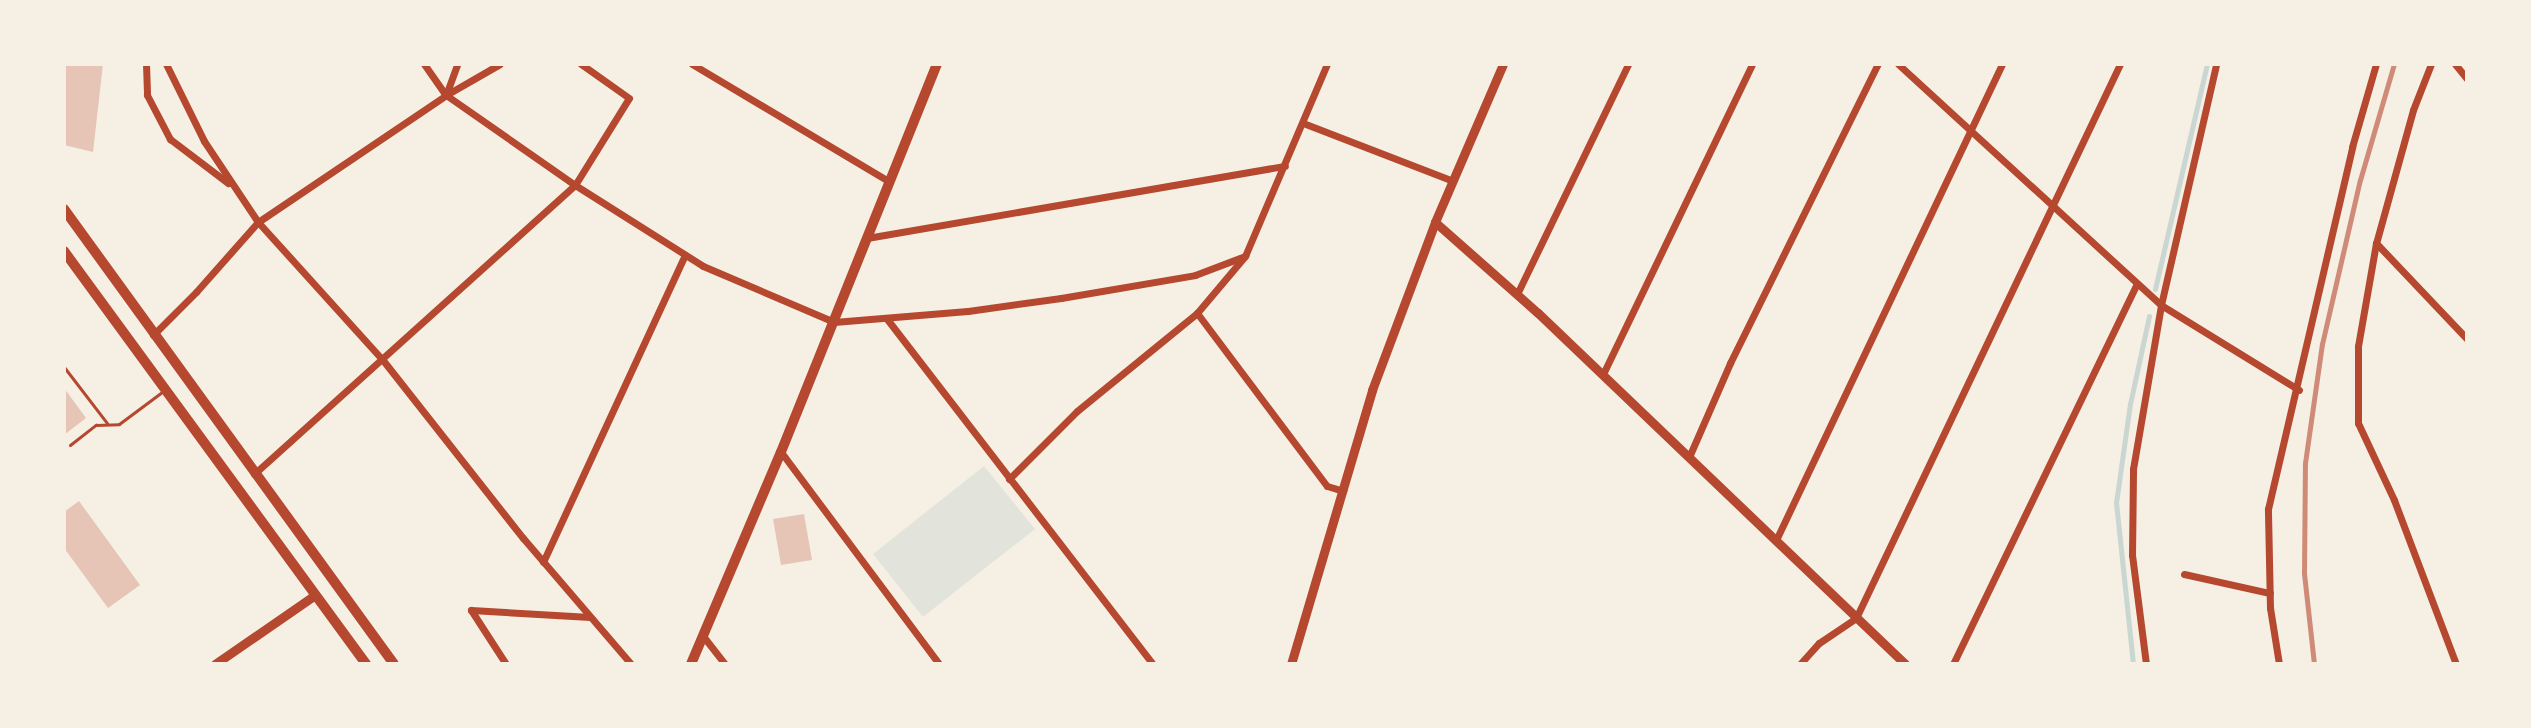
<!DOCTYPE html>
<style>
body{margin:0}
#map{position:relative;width:2531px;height:728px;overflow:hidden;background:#f6efe4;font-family:"PT Sans Narrow",sans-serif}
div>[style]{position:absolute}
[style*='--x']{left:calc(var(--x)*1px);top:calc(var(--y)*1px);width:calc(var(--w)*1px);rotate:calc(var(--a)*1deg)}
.green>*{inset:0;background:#e2e4dc}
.stream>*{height:5px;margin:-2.5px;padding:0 2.5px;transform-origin:2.5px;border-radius:2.5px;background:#c9d6d2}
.building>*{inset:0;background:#e6c5b7}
.service>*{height:3px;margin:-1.5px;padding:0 1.5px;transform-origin:1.5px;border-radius:1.5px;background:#b5482f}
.minor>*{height:7px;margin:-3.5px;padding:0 3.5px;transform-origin:3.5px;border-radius:3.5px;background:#b5482f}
.tertiary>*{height:9px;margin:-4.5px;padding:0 4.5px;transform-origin:4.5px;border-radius:4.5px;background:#b5482f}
.secondary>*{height:10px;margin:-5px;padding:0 5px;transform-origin:5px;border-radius:5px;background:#b5482f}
.rail>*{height:5px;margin:-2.5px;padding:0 2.5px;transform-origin:2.5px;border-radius:2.5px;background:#cf8b77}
span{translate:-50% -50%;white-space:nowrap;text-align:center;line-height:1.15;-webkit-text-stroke:7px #f6efe4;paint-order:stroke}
.frame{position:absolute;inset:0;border:66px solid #f6efe4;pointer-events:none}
</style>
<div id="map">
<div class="green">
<i style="clip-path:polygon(984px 466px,1035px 529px,923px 617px,873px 554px)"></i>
</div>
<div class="stream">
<i style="--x:2155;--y:289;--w:231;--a:-77"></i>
<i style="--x:2133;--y:664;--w:162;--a:-96"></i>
<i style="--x:2116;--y:503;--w:100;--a:-82"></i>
<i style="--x:2130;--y:404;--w:90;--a:-77.8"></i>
</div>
<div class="building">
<i style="clip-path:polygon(64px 64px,103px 64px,93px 152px,64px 145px)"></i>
<i style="clip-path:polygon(64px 388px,86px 418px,64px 435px)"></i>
<i style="clip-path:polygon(79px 501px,140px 585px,108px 608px,64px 548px,64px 512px)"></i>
<i style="clip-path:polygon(804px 514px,812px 560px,781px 565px,773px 519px)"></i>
</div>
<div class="service">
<i style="--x:64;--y:367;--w:71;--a:52.5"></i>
<i style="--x:70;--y:445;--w:33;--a:-38"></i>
<i style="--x:96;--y:425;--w:23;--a:-2"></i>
<i style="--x:119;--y:424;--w:54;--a:-36.7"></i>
</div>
<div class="minor">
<i style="--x:146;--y:64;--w:31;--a:88"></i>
<i style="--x:147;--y:95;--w:50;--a:62.4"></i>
<i style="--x:170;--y:139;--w:73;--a:37.2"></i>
<i style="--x:166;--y:64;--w:86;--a:63.7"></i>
<i style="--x:204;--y:141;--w:97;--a:56.3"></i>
<i style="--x:258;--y:222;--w:185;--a:47.9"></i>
<i style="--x:382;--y:359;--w:228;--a:51.8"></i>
<i style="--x:523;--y:538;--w:166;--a:49.4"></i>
<i style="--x:424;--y:64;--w:38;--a:55"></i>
<i style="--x:446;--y:95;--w:157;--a:34.9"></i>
<i style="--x:575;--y:185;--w:151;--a:32.3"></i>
<i style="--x:703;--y:266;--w:142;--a:23.1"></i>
<i style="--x:834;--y:322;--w:134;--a:-4.7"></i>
<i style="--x:968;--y:311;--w:94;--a:-8"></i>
<i style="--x:1061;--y:298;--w:136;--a:-9.7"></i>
<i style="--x:1195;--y:275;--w:53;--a:-20.8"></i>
<i style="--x:692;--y:64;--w:230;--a:30.8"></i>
<i style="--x:1898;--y:64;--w:357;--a:42.5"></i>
<i style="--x:2161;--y:305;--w:162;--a:31.6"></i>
<i style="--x:2431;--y:64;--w:49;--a:111.4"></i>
<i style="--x:2413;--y:110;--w:138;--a:105.5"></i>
<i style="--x:2376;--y:243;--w:105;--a:99.9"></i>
<i style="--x:2358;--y:346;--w:77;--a:90"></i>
<i style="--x:2358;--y:423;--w:85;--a:64.9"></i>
<i style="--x:2394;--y:500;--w:175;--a:69.3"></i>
<i style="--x:2455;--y:64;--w:19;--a:51"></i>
<i style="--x:446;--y:95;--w:33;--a:-70"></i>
<i style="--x:1303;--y:123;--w:161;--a:21.1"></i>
<i style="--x:867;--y:238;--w:424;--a:-9.8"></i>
<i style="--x:2376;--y:243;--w:132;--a:46.5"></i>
<i style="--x:1517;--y:294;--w:255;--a:-64.2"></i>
<i style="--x:1197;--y:313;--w:216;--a:53.1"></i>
<i style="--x:1327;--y:486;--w:17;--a:17"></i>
<i style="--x:887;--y:319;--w:436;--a:52.4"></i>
<i style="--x:153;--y:335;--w:61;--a:-45"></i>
<i style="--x:196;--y:292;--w:94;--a:-48.5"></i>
<i style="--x:258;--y:222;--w:227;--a:-34"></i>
<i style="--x:446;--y:95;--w:62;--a:-29.9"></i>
<i style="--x:1603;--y:374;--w:344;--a:-64.3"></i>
<i style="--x:781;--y:452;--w:264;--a:53.3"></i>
<i style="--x:1689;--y:457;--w:103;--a:-66.4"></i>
<i style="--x:1730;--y:363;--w:334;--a:-63.7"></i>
<i style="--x:254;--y:474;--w:432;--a:-42"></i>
<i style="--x:575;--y:185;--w:102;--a:-58.2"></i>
<i style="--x:629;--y:98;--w:59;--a:-144.7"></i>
<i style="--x:1009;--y:479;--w:96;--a:-45"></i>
<i style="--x:1077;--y:411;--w:155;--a:-39.2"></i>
<i style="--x:1197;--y:313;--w:75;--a:-49.9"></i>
<i style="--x:1245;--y:256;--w:209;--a:-66.9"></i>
<i style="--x:1776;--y:540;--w:527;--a:-64.6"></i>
<i style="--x:543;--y:562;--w:338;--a:-65.2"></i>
<i style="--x:2184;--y:574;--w:88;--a:12.5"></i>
<i style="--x:471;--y:610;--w:119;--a:3.4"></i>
<i style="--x:471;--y:610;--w:64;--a:57.1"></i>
<i style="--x:703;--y:636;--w:36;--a:52"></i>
<i style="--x:1800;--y:664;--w:28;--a:-48"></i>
<i style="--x:1819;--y:643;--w:45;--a:-34"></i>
<i style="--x:1856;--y:618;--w:614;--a:-64.52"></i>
<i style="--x:1953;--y:664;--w:422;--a:-64.2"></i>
<i style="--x:2146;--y:664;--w:110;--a:-97.3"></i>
<i style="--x:2132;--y:555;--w:86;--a:-89.3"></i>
<i style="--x:2133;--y:469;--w:166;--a:-80.3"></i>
<i style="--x:2161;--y:305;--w:247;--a:-77.1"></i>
<i style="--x:2279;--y:664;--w:57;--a:-99.1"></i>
<i style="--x:2270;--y:608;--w:99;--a:-91.2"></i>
<i style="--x:2268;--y:509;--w:372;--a:-76.9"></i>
<i style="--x:2352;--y:147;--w:86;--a:-73.9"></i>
</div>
<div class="tertiary">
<i style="--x:1435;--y:222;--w:137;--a:41.5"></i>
<i style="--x:1538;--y:313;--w:508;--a:43.72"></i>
<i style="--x:215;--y:664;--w:121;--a:-34.6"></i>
<i style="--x:1291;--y:664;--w:286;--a:-73.5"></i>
<i style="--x:1372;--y:390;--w:179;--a:-69.4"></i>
<i style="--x:1435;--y:222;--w:172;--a:-66.7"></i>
</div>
<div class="secondary">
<i style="--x:64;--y:209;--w:562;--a:54.05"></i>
<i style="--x:64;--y:251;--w:512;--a:53.82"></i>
<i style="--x:691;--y:664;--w:230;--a:-67"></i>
<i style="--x:781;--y:452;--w:418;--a:-68.1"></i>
</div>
<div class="rail">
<i style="--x:2314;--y:664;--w:92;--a:-96.3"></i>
<i style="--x:2304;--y:573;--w:110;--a:-89.5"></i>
<i style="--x:2305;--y:463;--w:120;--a:-81.9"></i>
<i style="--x:2322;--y:344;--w:168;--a:-77"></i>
<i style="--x:2360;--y:180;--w:121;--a:-73.7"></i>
</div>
<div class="frame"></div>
</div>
